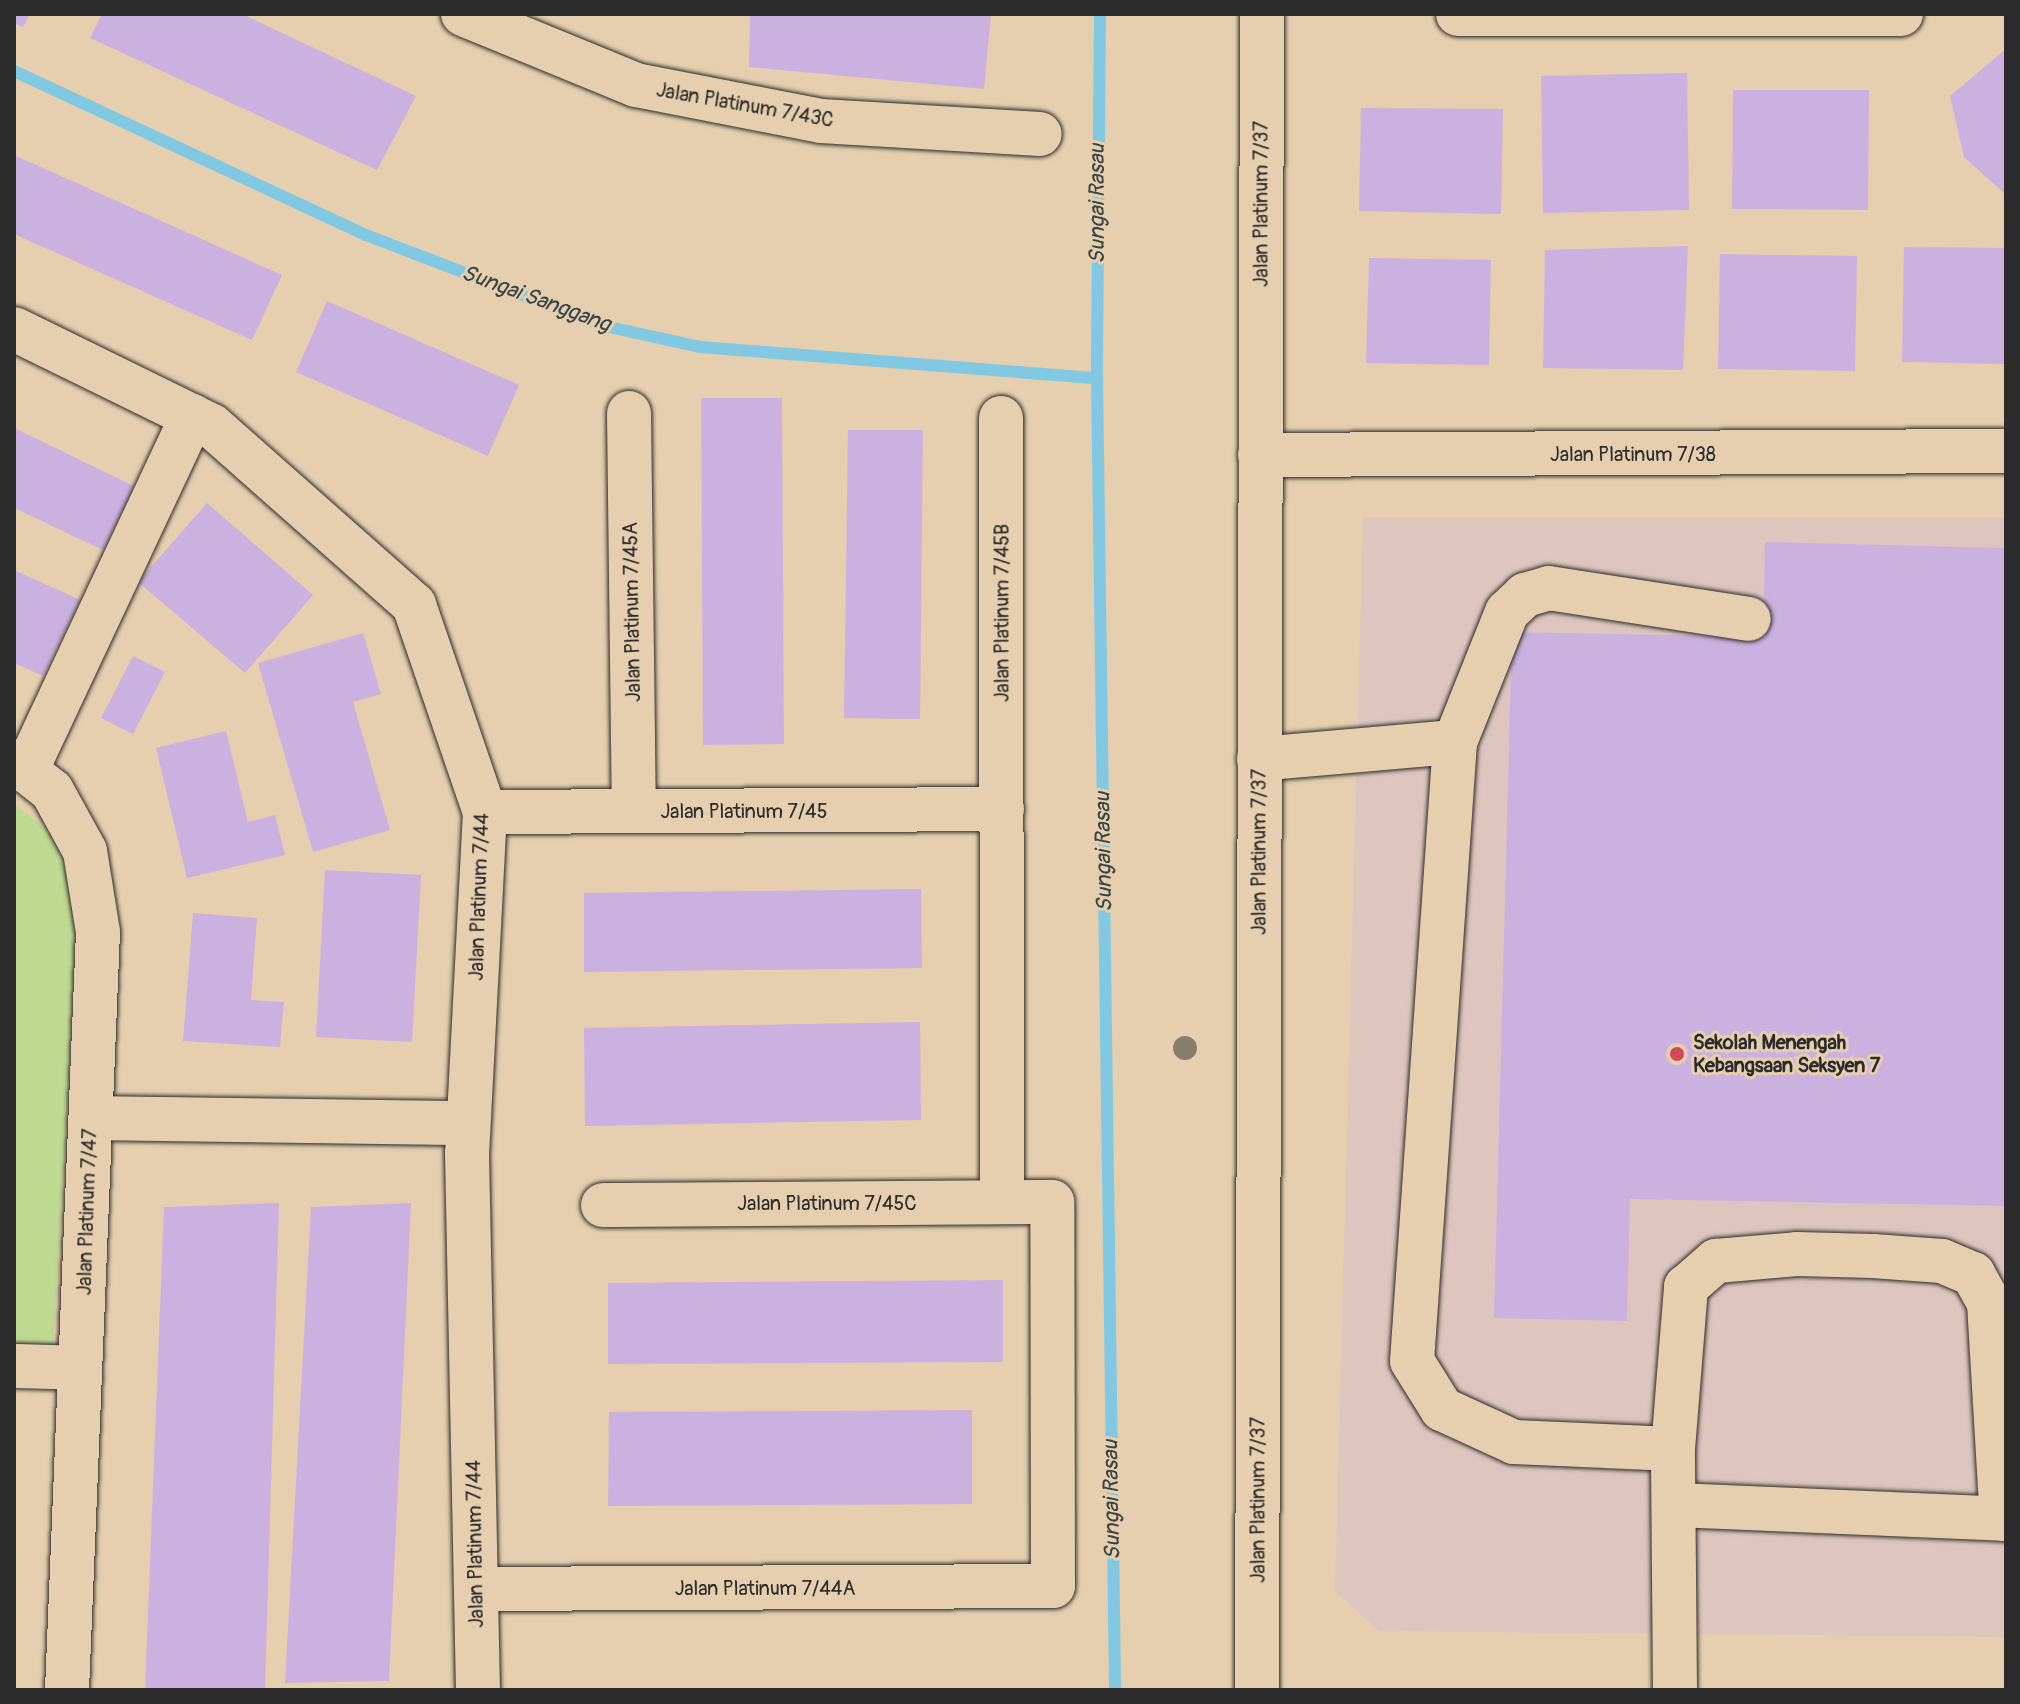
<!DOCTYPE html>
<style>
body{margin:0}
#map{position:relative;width:2020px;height:1704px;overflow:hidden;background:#e5cfae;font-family:Pangolin,sans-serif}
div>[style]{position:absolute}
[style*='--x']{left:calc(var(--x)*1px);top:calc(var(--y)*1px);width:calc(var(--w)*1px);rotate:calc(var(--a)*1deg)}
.built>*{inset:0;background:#ddc6bd}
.green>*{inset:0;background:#bfda91}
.stream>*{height:12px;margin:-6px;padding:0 6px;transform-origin:6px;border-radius:6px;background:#81c8e2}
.building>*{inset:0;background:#cbb1df}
.roads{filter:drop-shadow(0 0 2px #2b2b2b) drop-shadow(0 0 2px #2b2b2b)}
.minor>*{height:44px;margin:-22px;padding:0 22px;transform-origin:22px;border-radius:22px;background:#e5cfae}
.trees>*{width:24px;height:24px;margin:-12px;border-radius:50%;background:#877e6b}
.dots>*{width:22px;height:22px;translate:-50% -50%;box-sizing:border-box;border:4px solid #e5cfae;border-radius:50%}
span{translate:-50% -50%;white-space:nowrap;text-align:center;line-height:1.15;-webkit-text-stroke:6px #e5cfae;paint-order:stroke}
.street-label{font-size:20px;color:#2b2b2b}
.poi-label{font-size:20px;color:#2b2b2b;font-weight:700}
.left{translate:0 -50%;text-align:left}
.water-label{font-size:22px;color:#384346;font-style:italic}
.frame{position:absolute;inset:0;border:16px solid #2b2b2b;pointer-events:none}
</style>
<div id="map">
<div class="built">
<i style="clip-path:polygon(1363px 517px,2006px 517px,2006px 1637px,1379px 1631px,1335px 1591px)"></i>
</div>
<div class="green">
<i style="clip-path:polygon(14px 804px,53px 834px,71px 881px,76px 950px,53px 1348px,14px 1347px)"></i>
</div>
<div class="stream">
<i style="--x:1100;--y:14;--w:364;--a:90.5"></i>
<i style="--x:1097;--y:378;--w:1312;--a:89.21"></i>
<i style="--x:14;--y:71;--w:388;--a:25"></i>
<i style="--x:366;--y:235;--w:251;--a:21"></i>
<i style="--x:600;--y:325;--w:102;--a:12.4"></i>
<i style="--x:700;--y:347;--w:398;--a:4.5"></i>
</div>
<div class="building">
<i style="clip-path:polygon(14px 14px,30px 14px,23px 27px,14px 23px)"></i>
<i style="clip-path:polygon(102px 14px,242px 14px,416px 96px,377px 170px,90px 38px)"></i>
<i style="clip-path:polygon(750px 14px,991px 14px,984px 89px,749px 67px)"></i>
<i style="clip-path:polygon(2006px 49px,2006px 195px,1964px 157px,1950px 96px)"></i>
<i style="clip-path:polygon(1687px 73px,1689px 210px,1543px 213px,1541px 76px)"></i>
<i style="clip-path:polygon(1733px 90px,1869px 90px,1868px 210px,1732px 209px)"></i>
<i style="clip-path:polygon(1361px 108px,1503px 109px,1501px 214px,1359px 211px)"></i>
<i style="clip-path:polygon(14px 155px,282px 275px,252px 340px,14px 234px)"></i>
<i style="clip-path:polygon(1688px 246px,1683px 370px,1543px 368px,1545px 250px)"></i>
<i style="clip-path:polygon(1904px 247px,2006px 248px,2006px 364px,1902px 362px)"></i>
<i style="clip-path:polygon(1720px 254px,1857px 256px,1855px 371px,1718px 369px)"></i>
<i style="clip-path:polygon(1369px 258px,1491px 260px,1489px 365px,1366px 363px)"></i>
<i style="clip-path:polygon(327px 301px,519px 385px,488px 456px,296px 372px)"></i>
<i style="clip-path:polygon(701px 398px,782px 398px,784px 744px,703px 745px)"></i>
<i style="clip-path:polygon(14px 428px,134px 486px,103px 550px,14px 508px)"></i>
<i style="clip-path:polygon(848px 430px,923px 430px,920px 719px,844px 718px)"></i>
<i style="clip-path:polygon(207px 503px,313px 595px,245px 673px,138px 582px)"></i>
<i style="clip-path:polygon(1765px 542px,2006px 548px,2006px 1206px,1630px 1199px,1627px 1321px,1494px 1318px,1512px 632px,1763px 637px)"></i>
<i style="clip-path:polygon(14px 570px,80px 600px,43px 676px,14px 663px)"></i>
<i style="clip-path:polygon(363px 633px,381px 694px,353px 702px,390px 830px,313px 852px,258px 663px)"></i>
<i style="clip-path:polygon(133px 656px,165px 672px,133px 734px,101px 718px)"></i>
<i style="clip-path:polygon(226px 731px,248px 822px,275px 815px,285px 855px,187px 878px,156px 748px)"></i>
<i style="clip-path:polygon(325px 870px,421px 875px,412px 1042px,316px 1037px)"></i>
<i style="clip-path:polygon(921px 889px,922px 968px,584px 972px,584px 893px)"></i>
<i style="clip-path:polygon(193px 913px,257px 918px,251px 1000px,284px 1002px,280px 1047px,183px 1041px)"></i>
<i style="clip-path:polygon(920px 1022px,921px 1120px,585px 1126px,584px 1028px)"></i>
<i style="clip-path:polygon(279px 1203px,265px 1690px,145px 1690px,164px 1207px)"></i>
<i style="clip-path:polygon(411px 1203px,389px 1681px,285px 1683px,311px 1207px)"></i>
<i style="clip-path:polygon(1003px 1280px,1003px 1362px,608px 1364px,608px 1283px)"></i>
<i style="clip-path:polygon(972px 1410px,972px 1504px,608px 1506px,609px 1412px)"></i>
</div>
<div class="roads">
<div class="minor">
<i style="--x:463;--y:14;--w:187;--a:22.3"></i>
<i style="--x:636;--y:85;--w:188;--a:11"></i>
<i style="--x:821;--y:121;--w:219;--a:3.4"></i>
<i style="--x:1458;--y:14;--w:443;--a:0"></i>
<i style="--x:14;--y:329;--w:220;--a:26.1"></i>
<i style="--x:212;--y:426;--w:270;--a:41.5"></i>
<i style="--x:414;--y:605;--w:219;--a:71.1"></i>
<i style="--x:485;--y:812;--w:341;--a:93"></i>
<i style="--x:467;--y:1153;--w:537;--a:88.83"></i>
<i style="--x:629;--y:413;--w:398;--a:89.3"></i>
<i style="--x:1001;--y:418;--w:784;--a:89.93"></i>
<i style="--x:1260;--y:455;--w:746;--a:-0.31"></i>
<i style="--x:1455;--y:742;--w:620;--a:93.97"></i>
<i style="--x:1412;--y:1361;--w:57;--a:58"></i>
<i style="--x:1442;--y:1409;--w:79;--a:24.6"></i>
<i style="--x:1514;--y:1442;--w:159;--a:2.5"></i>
<i style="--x:1259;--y:759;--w:197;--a:-5"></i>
<i style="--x:1455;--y:742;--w:140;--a:-68.2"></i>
<i style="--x:1507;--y:612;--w:25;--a:-43"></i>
<i style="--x:1525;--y:595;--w:25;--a:-16"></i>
<i style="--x:1549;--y:588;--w:202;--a:8.8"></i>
<i style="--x:14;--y:761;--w:48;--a:38.3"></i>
<i style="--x:52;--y:791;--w:68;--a:61.2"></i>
<i style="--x:85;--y:851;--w:82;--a:80.9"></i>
<i style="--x:98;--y:932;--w:759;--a:92.34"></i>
<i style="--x:26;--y:771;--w:392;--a:-64.9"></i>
<i style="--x:485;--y:812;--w:517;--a:-0.33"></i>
<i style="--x:91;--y:1118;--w:377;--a:0.8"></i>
<i style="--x:14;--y:1366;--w:66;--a:1.7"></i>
<i style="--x:1674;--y:1505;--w:332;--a:2.4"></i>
<i style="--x:477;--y:1589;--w:576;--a:-0.3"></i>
<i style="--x:1053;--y:1586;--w:384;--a:-90.1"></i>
<i style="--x:1052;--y:1202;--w:449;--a:179.6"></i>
<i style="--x:1257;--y:1690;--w:1676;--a:-89.83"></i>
<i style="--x:1675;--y:1690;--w:241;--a:-90.5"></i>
<i style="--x:1673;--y:1449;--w:163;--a:-85.4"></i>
<i style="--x:1686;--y:1287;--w:40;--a:-41"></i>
<i style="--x:1716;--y:1261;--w:81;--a:-4.9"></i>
<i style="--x:1797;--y:1254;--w:76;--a:1.5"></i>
<i style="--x:1873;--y:1256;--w:69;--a:4.1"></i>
<i style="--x:1942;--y:1261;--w:34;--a:23"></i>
<i style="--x:1973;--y:1274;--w:33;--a:61"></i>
<i style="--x:1989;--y:1303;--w:216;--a:86.6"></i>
</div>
</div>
<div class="trees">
<i style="left:1185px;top:1048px"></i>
</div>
<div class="dots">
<i style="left:1677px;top:1054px;background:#d1495b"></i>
</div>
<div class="street-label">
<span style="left:745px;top:105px;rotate:10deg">Jalan Platinum 7/43C</span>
<span style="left:1261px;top:204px;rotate:-90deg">Jalan Platinum 7/37</span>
<span style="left:1633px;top:454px">Jalan Platinum 7/38</span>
<span style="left:632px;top:612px;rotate:-91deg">Jalan Platinum 7/45A</span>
<span style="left:1002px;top:613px;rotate:-90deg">Jalan Platinum 7/45B</span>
<span style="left:744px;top:811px">Jalan Platinum 7/45</span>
<span style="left:1259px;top:852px;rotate:-90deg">Jalan Platinum 7/37</span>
<span style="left:479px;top:897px;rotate:-88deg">Jalan Platinum 7/44</span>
<span style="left:827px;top:1203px">Jalan Platinum 7/45C</span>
<span style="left:87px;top:1212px;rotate:-88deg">Jalan Platinum 7/47</span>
<span style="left:1258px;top:1500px;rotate:-90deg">Jalan Platinum 7/37</span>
<span style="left:475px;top:1544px;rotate:-91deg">Jalan Platinum 7/44</span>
<span style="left:765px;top:1588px">Jalan Platinum 7/44A</span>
</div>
<div class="poi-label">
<span class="left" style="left:1693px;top:1054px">Sekolah Menengah<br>Kebangsaan Seksyen 7</span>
</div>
<div class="water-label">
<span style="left:1098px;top:204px;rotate:-90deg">Sungai Rasau</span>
<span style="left:536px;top:299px;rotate:20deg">Sungai Sanggang</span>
<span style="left:1104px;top:852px;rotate:-91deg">Sungai Rasau</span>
<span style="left:1112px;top:1500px;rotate:-91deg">Sungai Rasau</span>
</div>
<div class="frame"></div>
</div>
